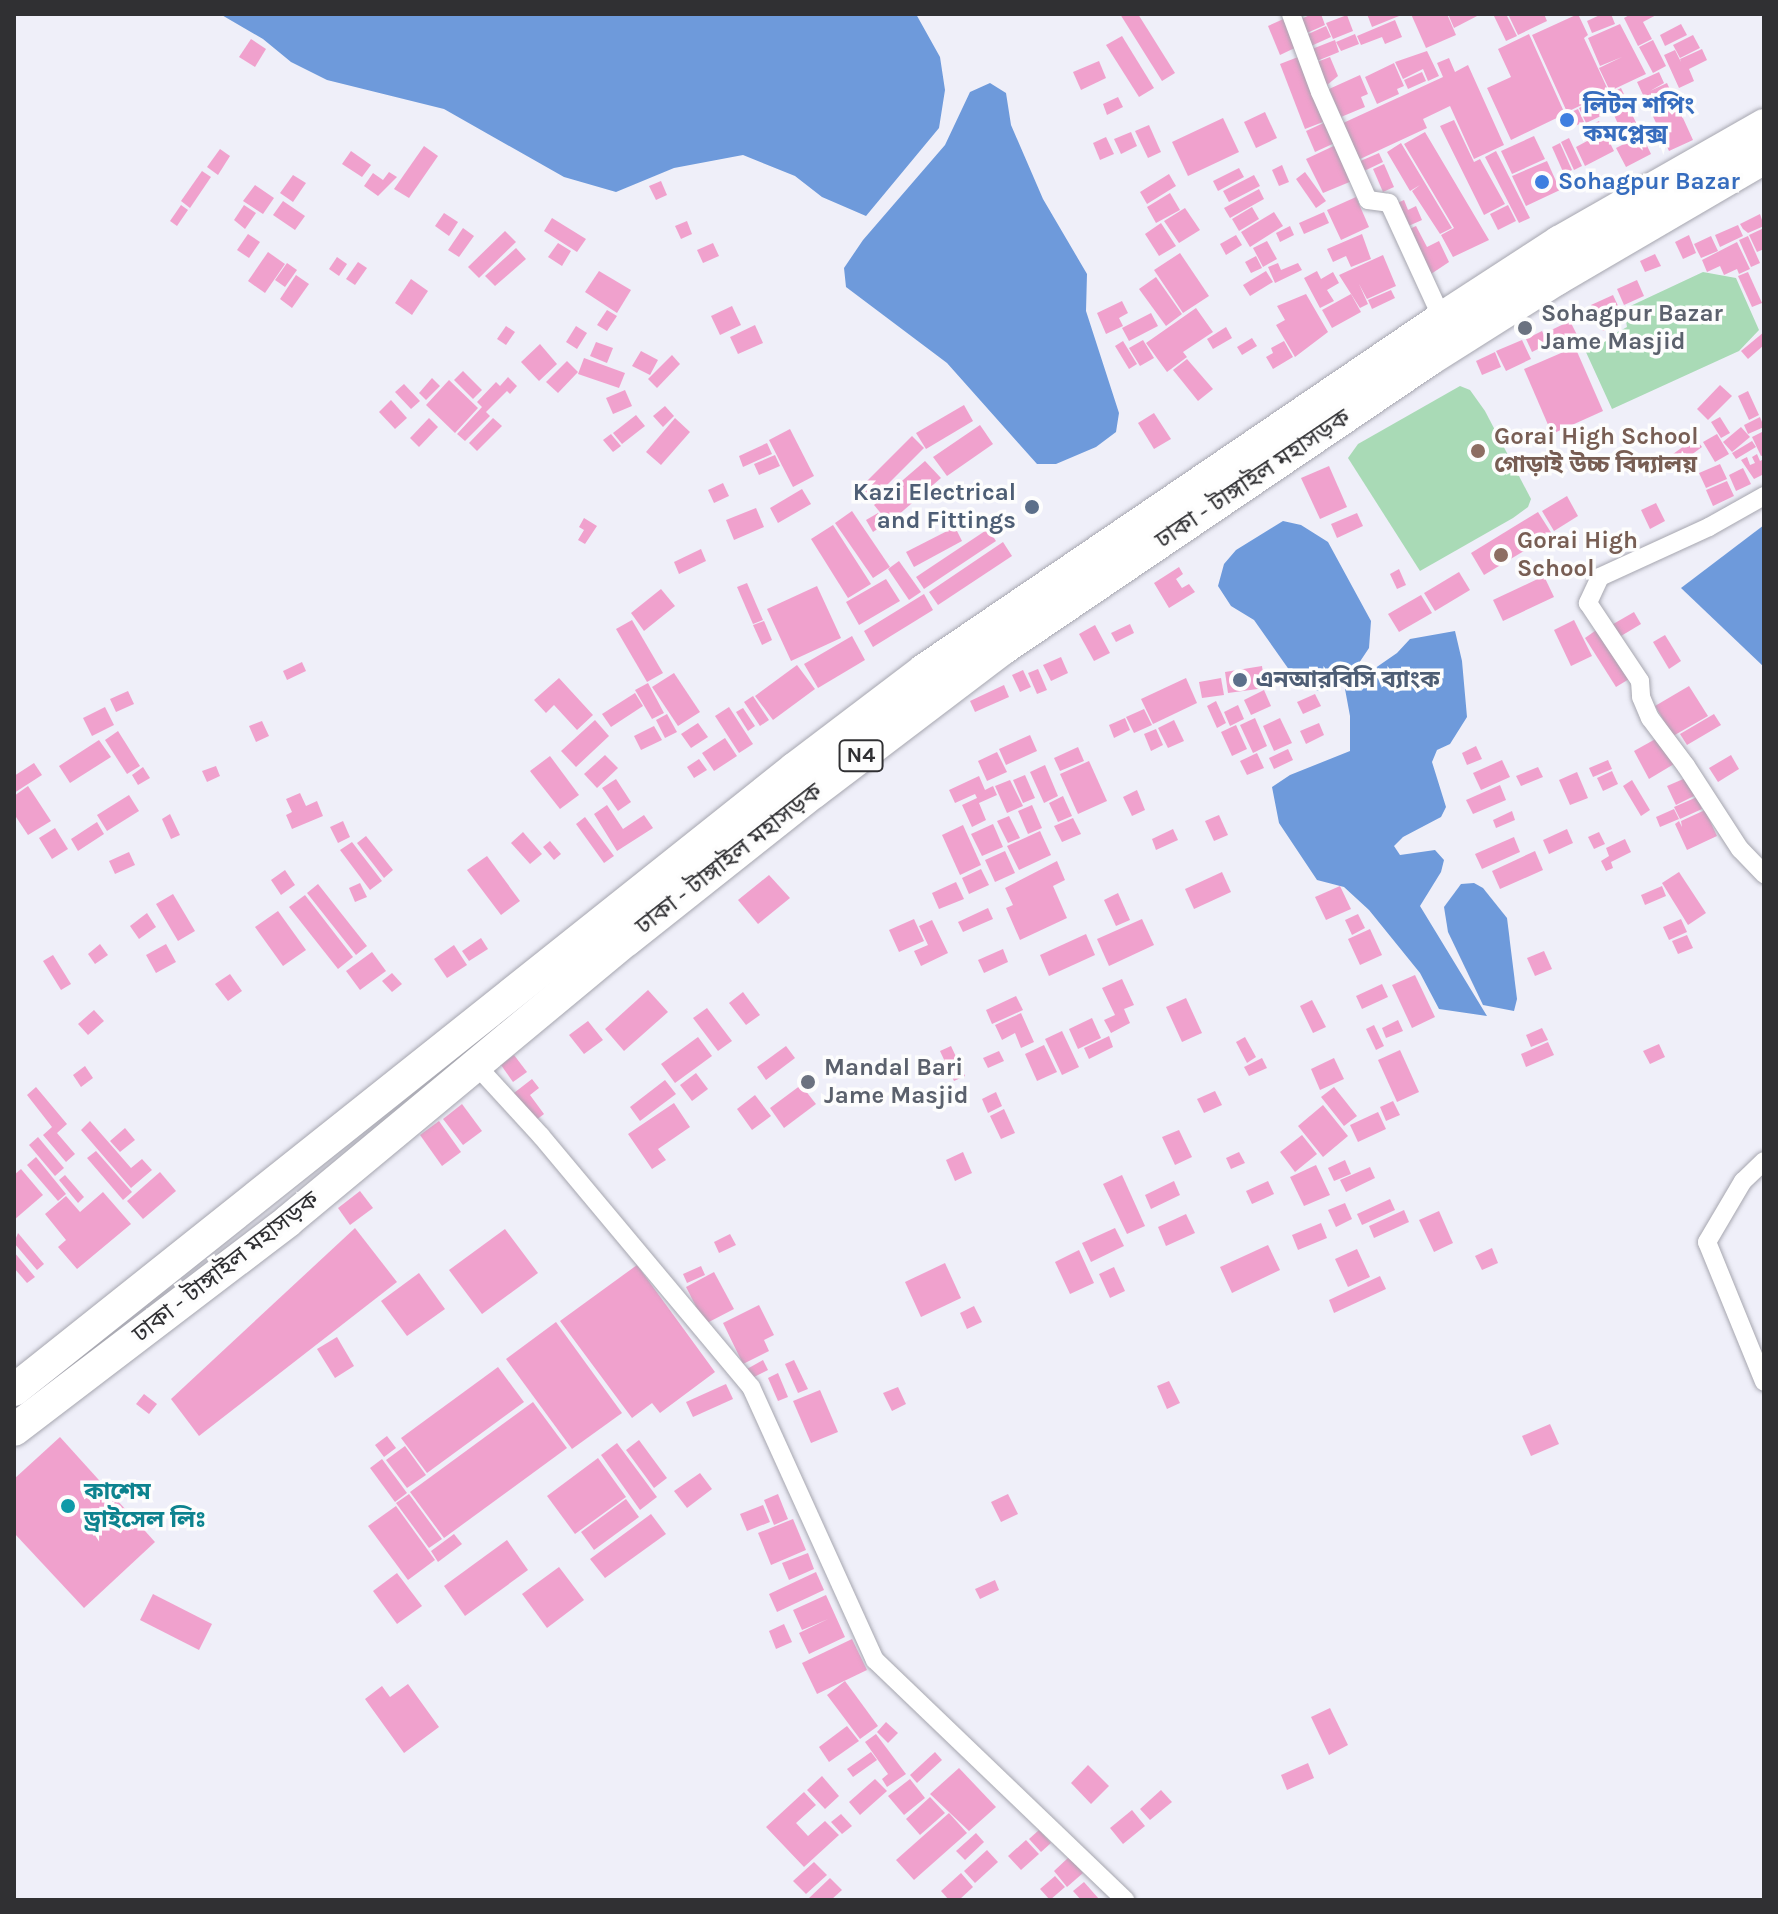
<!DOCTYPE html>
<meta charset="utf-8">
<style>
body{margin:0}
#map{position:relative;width:1778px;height:1914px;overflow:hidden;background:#efeff9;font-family:Karla,"Noto Sans Bengali",sans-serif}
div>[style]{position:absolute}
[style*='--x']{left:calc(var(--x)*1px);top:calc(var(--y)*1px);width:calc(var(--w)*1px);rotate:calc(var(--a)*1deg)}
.green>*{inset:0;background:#a9dab6}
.water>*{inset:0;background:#6e9adb}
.building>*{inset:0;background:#f0a1cd}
.roads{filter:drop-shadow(0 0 2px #a6a6af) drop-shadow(0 0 2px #a6a6af)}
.street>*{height:18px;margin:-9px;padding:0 9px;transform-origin:9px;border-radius:9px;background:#fff}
.highway>*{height:32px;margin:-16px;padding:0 16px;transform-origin:16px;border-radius:16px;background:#fff}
.dots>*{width:22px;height:22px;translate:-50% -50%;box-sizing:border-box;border:4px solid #fdfdfd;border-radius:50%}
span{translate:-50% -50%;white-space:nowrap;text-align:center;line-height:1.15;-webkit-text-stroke:7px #fdfdfd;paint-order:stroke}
.shield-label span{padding:2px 6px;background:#fdfdfd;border:2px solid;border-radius:6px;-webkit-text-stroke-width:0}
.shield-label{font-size:22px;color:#303033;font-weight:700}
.shop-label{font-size:24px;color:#366cbe;font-weight:700}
.left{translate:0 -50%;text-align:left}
.worship-label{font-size:24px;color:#5b616d;font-weight:700}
.education-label{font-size:24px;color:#785e54;font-weight:700}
.street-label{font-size:24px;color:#303033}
.service-label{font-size:24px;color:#4e5e75;font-weight:700}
.right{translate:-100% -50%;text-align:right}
.culture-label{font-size:24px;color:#0d838f;font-weight:700}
.frame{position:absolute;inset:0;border:16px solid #303033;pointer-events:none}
</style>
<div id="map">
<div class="green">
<i style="clip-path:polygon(1703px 272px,1736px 278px,1759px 330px,1739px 351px,1612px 409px,1585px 350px,1627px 327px,1624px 309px)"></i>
<i style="clip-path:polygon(1460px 386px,1470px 390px,1485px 411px,1531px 499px,1528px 507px,1513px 518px,1420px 571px,1348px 458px,1358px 444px)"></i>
</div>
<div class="water">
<i style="clip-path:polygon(220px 14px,916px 14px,940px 57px,945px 90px,939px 128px,866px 216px,822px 197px,795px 176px,743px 155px,674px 168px,616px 192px,564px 177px,444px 109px,327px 80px,291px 62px,263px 39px)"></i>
<i style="clip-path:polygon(990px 83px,1006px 93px,1011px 125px,1043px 199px,1087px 274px,1086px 311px,1119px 413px,1116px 432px,1096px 447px,1056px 464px,1037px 464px,947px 363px,846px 287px,844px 268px,863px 240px,945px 145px,970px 92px)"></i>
<i style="clip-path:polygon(1283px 521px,1301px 525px,1328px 542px,1371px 621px,1369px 648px,1355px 669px,1318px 691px,1297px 681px,1254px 620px,1231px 606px,1218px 586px,1224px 564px,1236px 550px)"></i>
<i style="clip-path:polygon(1764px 525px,1764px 667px,1681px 588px)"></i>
<i style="clip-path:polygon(1455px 631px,1462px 661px,1467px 717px,1450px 744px,1437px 750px,1432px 762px,1446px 807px,1441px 817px,1403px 837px,1394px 846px,1400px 855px,1435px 850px,1444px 860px,1441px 872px,1420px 906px,1487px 1016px,1439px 1009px,1420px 973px,1369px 910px,1344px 887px,1317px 880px,1279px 823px,1272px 787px,1290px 775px,1350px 751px,1350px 716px,1345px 689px,1397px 653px,1410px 639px)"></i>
<i style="clip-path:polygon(1474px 883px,1483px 888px,1507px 918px,1517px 999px,1514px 1011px,1483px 1005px,1448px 932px,1444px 907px,1461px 884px)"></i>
</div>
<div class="building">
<i style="clip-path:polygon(1120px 14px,1138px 14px,1175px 73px,1162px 81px)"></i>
<i style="clip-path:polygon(1312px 14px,1321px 14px,1325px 25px,1307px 33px,1301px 19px)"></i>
<i style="clip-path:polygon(1367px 14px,1404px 14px,1372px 27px)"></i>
<i style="clip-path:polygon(1411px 14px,1447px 14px,1456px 35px,1426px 48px)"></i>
<i style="clip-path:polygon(1448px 14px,1481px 14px,1454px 28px)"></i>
<i style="clip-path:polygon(1500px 14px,1506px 14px,1517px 36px,1506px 41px,1494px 16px)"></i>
<i style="clip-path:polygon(1508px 14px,1544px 14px,1547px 21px,1518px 35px)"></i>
<i style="clip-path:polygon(1578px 14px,1588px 35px,1584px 38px,1609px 92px,1567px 112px,1532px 35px)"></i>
<i style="clip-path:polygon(1602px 14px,1611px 14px,1615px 24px,1592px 33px,1587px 21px)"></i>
<i style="clip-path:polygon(1631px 14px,1658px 14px,1643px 22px,1652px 39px,1638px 46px,1624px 18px)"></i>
<i style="clip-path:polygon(1347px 15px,1353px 31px,1333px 39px,1326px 23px)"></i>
<i style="clip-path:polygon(1288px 17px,1301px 45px,1280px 55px,1268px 26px)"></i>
<i style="clip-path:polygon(1395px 20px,1402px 37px,1385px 44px,1382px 37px,1361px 45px,1357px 36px)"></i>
<i style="clip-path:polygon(1620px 24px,1646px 74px,1610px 91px,1599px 68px,1622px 57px,1600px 66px,1588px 38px)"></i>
<i style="clip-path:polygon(1681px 24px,1687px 35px,1665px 46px,1660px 35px)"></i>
<i style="clip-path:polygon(1326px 26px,1331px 37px,1311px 46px,1306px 35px)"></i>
<i style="clip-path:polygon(1355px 34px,1359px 44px,1341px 51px,1336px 42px)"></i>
<i style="clip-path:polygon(1529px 34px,1565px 114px,1511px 140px,1487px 88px,1511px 77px,1498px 49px)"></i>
<i style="clip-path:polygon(1693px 35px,1700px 48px,1680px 58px,1673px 45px)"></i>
<i style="clip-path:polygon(1122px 36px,1154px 88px,1139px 97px,1106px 45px)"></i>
<i style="clip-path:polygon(251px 39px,266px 49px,255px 67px,239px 57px)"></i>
<i style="clip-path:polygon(1335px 40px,1339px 52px,1317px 61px,1312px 49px)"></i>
<i style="clip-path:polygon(1653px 40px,1666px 66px,1653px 73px,1639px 47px)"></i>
<i style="clip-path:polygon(1702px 49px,1707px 60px,1689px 69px,1694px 81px,1679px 88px,1664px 55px,1675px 50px,1681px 62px,1680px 59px)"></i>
<i style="clip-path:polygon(1427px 51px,1439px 76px,1428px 81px,1423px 69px,1403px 79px,1395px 62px)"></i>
<i style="clip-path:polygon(1298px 57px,1323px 122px,1305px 129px,1280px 64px)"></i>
<i style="clip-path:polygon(1330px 57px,1338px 76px,1327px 85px,1317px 62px)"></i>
<i style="clip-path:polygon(1449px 58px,1455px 72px,1468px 65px,1504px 145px,1474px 159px,1450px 106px,1423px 119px,1427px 128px,1358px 160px,1341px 124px,1443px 77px,1437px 63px)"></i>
<i style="clip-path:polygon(1099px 61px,1106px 78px,1081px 90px,1073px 72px)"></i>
<i style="clip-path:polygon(1394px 63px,1404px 86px,1397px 89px,1399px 94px,1377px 104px,1365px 77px)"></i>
<i style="clip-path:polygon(1422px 72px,1426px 81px,1408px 89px,1404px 80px)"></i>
<i style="clip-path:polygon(1659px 72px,1664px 83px,1650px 91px,1667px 83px,1693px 140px,1669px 151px,1637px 82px)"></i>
<i style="clip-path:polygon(1360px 75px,1368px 94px,1361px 97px,1365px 107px,1341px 117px,1329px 89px)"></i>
<i style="clip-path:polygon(1621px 88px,1629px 105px,1617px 110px,1609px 94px)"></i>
<i style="clip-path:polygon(1607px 95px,1614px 110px,1586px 123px,1579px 108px)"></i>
<i style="clip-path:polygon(1118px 97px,1123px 107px,1107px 115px,1103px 104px)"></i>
<i style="clip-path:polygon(1629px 108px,1651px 154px,1626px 167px,1616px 148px,1638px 137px,1626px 142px,1614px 115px)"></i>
<i style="clip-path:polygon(1578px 109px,1584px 122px,1570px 128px,1564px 115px)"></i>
<i style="clip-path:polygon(1265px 112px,1277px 138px,1256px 148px,1244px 122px)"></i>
<i style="clip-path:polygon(1223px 118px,1239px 152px,1188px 176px,1172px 142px)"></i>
<i style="clip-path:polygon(1330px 120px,1339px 141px,1315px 152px,1306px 131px)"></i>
<i style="clip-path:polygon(1454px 120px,1474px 162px,1480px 159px,1505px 204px,1484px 215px,1440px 126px)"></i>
<i style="clip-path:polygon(1599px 121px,1614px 151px,1585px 166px,1576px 147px,1589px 140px,1584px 129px)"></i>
<i style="clip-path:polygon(1149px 125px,1161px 152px,1148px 158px,1135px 131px)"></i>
<i style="clip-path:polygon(1131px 132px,1137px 146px,1121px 154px,1114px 139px)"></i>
<i style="clip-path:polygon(1425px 132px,1489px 240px,1453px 257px,1441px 235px,1454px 228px,1404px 144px)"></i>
<i style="clip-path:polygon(1534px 136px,1545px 159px,1512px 174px,1501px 151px)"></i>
<i style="clip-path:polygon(1106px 137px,1114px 154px,1100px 160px,1093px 143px)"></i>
<i style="clip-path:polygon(1569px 138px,1582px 166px,1574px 170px,1561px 142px)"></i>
<i style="clip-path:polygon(1340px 143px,1352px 181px,1323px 193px,1306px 159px)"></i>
<i style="clip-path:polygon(1401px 143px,1452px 228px,1440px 234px,1412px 191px,1420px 185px,1410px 191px,1387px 152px)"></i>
<i style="clip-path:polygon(1560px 143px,1572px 170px,1564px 174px,1552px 147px)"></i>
<i style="clip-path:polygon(424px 146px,438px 156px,409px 198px,394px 189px)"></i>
<i style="clip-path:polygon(220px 149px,230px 156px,218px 175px,207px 167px)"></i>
<i style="clip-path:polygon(351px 151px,371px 165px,362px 177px,342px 164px)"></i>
<i style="clip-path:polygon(1496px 151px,1530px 218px,1519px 223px,1485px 157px)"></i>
<i style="clip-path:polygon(1379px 153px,1383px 162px,1362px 172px,1358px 162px)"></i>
<i style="clip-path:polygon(1547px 161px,1560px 190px,1526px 206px,1512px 176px)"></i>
<i style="clip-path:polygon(1384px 164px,1394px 187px,1383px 192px,1373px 169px)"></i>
<i style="clip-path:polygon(1282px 165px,1289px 182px,1279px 186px,1272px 170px)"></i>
<i style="clip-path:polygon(1239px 168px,1244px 177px,1218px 191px,1213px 181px)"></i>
<i style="clip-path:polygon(202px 171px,211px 177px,190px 208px,181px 201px)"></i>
<i style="clip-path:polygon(389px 172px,397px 177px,378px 196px,364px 186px,373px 173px,383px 180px)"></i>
<i style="clip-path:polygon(1305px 172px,1326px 201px,1316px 208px,1296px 179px)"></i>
<i style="clip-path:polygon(1169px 174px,1176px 186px,1147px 204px,1140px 192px)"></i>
<i style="clip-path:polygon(293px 175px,306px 183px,293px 202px,280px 193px)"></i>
<i style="clip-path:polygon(1254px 175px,1260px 186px,1229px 202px,1223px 191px)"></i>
<i style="clip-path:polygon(661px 181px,667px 195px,656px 200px,649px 186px)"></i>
<i style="clip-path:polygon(255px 185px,274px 198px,263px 214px,243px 201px)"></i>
<i style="clip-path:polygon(1259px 189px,1264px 199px,1230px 218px,1224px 208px)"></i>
<i style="clip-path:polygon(1170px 193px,1180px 210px,1156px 223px,1147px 207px)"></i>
<i style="clip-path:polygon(1356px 197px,1369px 227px,1341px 240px,1327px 210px)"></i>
<i style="clip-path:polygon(1404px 200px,1408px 210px,1416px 206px,1422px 220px,1404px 228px,1393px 205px)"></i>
<i style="clip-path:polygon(283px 201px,305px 216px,295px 230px,273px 215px)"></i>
<i style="clip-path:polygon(181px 205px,188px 210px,177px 226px,170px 221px)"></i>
<i style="clip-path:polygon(244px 205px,256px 213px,245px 229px,234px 220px)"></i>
<i style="clip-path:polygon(1508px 205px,1516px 221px,1498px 230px,1490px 214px)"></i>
<i style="clip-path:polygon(1252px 207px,1259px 219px,1239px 231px,1232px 219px)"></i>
<i style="clip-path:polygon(1185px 208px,1200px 230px,1179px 243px,1164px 221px)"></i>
<i style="clip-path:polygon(1274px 212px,1283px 226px,1250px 247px,1241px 232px)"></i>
<i style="clip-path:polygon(1324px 212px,1329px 223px,1304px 234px,1299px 223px)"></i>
<i style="clip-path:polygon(444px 213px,458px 222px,449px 236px,435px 226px)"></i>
<i style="clip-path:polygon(1760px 214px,1764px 226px,1748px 233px,1743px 229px,1740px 224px)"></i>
<i style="clip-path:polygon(552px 218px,586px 239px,577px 252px,544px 231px)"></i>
<i style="clip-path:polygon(687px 221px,692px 234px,681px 239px,675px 226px)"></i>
<i style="clip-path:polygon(1161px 223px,1176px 246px,1159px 256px,1145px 234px)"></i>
<i style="clip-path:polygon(1738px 225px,1743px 236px,1720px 247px,1715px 235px)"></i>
<i style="clip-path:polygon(1290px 226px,1294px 235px,1280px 242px,1276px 233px)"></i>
<i style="clip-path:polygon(1416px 226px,1427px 247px,1439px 241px,1449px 262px,1428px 276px,1405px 231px)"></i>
<i style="clip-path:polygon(463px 228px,474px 236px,459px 257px,448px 250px)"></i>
<i style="clip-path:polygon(1764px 228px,1764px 249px,1757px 252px,1749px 235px)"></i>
<i style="clip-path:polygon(505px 231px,516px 242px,479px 278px,468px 267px)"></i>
<i style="clip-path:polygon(248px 234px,260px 242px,249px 258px,237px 250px)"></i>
<i style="clip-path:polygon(1362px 234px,1371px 259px,1351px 267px,1346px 256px,1333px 262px,1327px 249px)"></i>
<i style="clip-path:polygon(1236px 235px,1242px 245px,1226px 255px,1220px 244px)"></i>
<i style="clip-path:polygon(1689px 235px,1696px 253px,1683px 259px,1675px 242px)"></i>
<i style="clip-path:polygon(1711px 236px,1718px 251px,1701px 258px,1694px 244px)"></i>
<i style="clip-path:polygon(1748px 236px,1760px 263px,1751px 267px,1739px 240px)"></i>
<i style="clip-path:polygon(1267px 241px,1277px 259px,1263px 267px,1253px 248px)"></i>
<i style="clip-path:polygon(1737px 242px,1750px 269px,1739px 274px,1737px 269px,1724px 275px,1720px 266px,1707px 272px,1702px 260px)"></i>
<i style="clip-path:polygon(558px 243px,571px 251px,562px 266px,548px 257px)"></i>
<i style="clip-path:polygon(713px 243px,719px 256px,703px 263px,697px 250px)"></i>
<i style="clip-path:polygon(516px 248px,526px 259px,495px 286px,485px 276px)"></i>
<i style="clip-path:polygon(268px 252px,285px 264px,265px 293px,248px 281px)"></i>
<i style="clip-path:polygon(1180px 253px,1209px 296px,1183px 313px,1154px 270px)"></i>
<i style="clip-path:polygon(1655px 254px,1661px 266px,1645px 272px,1640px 261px)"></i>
<i style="clip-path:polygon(1383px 255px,1396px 286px,1367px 299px,1359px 284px,1368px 304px,1360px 308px,1339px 275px)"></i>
<i style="clip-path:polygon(1256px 256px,1262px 268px,1251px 273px,1245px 262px)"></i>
<i style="clip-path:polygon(337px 257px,347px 264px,339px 276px,329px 269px)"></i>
<i style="clip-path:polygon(358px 262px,367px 268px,355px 285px,346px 279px)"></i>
<i style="clip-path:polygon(287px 263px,297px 270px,285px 287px,275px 280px)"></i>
<i style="clip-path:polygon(1278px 263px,1281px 270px,1298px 263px,1302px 270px,1275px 283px,1268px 267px)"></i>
<i style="clip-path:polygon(599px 271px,631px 290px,617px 313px,585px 292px)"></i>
<i style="clip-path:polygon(1266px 271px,1273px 282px,1250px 296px,1243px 285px)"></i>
<i style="clip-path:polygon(1317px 271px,1321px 279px,1333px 272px,1339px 283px,1327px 290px,1334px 301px,1320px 308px,1304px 278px)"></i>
<i style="clip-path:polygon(1748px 272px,1762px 303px,1752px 307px,1738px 276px)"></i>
<i style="clip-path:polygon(296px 275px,309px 284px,292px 308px,280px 299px)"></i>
<i style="clip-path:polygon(1156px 277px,1182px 314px,1166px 326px,1139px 289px)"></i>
<i style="clip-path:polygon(411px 279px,428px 291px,412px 315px,395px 303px)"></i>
<i style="clip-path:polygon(1637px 280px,1644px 296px,1624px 305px,1617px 289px)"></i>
<i style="clip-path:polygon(1391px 290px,1395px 298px,1372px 309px,1368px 300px)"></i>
<i style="clip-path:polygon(1306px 294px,1328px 332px,1295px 357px,1276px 325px,1285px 320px,1277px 306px)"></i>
<i style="clip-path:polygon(1351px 294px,1361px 312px,1332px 328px,1322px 310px)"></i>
<i style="clip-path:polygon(1613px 295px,1625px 321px,1603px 331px,1591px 305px)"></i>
<i style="clip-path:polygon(1122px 301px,1128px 313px,1119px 318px,1123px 326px,1106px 334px,1097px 313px)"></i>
<i style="clip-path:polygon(732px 306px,741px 325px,720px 335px,711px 316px)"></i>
<i style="clip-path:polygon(1196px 308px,1213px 332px,1183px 352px,1187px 357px,1167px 372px,1146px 343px)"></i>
<i style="clip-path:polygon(607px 310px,617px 316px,607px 331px,597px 325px)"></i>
<i style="clip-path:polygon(1151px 313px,1158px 326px,1129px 341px,1122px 328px)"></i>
<i style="clip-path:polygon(1570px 321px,1578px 337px,1551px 347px,1545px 333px)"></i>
<i style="clip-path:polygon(755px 325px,763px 343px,738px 354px,730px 337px)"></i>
<i style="clip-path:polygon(506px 326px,515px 332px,506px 345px,497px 339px)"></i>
<i style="clip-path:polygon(576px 326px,587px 333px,577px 349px,566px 342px)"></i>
<i style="clip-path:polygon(1226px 327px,1232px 338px,1213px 349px,1207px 339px)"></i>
<i style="clip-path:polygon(1542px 331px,1548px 344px,1532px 352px,1526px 339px)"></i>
<i style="clip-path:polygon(1764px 332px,1764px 345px,1748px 359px,1741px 351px)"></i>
<i style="clip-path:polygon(1252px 338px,1257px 346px,1242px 355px,1237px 347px)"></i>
<i style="clip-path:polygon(1143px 340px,1154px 358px,1140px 366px,1129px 348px)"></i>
<i style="clip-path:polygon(1522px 340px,1531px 359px,1506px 371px,1496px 351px)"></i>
<i style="clip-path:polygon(1123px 341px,1137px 364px,1129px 369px,1115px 346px)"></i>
<i style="clip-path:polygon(1284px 341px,1293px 357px,1273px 369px,1266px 357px,1273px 353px,1271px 348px)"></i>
<i style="clip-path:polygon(596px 342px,613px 348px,607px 363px,590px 356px)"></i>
<i style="clip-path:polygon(540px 344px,557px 364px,539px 381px,521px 362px)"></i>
<i style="clip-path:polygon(1575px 347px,1603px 411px,1552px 434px,1524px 369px)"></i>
<i style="clip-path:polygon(641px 351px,658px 360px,650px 375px,632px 366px)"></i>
<i style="clip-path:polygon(1495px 352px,1501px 367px,1482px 375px,1476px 361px)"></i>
<i style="clip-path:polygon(672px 355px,680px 364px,657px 388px,648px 379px)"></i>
<i style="clip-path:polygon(584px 358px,625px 373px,619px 388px,578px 374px)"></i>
<i style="clip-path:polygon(1187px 359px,1213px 389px,1198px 401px,1173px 370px)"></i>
<i style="clip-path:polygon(567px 361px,578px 372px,558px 393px,546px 382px)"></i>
<i style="clip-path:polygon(463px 371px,482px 390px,473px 399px,454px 380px)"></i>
<i style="clip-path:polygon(508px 377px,517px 386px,510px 394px,507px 391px,486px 412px,490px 416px,465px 441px,457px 434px,482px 407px,477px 402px,496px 382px,500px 386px)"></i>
<i style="clip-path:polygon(432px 378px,440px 386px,426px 400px,419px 393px)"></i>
<i style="clip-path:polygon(449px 380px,478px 408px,455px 433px,426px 405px)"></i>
<i style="clip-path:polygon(404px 384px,420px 401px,411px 409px,395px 392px)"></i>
<i style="clip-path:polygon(1720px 385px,1732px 396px,1708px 420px,1697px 409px)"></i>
<i style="clip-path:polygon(625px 390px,632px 406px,613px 414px,606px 398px)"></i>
<i style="clip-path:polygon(1748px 391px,1759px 415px,1749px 420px,1738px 396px)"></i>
<i style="clip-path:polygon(391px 400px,407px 418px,395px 429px,379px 412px)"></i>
<i style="clip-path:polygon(964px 405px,973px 421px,926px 449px,916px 433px)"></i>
<i style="clip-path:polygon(665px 406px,674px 416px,663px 427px,653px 416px)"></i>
<i style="clip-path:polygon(1154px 413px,1171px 439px,1154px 449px,1138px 423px)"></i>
<i style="clip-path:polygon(636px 415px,645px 426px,622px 444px,613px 433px)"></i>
<i style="clip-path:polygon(1720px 417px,1730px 433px,1721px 438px,1711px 422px)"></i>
<i style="clip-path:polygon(1760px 417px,1764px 427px,1748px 434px,1744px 425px)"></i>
<i style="clip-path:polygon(429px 418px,438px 427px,419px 447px,410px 438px)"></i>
<i style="clip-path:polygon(493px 418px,502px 426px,477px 451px,469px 443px)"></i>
<i style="clip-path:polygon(675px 418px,690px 432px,661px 465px,646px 452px)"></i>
<i style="clip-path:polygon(980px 425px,993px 444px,947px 476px,933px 457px)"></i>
<i style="clip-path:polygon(1741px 427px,1750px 437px,1732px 452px,1723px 442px)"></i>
<i style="clip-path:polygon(790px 429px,814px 476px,793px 487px,769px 440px)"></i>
<i style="clip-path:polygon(1764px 431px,1764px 455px,1761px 456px,1752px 437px)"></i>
<i style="clip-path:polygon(611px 434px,621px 446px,613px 452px,603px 440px)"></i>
<i style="clip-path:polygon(1717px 434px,1729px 454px,1715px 462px,1703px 442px)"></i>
<i style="clip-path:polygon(912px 436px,924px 448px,869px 503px,857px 491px)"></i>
<i style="clip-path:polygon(1695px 438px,1702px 447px,1676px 466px,1669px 457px)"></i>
<i style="clip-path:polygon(1752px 441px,1756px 447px,1736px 459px,1732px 453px)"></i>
<i style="clip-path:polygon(767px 443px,772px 454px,743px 467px,739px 456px)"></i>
<i style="clip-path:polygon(1757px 454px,1760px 461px,1764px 459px,1764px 474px,1754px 479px,1741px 460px,1747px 457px,1750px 465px,1755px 463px,1752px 457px)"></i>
<i style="clip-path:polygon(775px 455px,780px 466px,759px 475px,754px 464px)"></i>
<i style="clip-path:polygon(925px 461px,941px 478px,889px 523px,874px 505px)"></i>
<i style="clip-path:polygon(1720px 464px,1727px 479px,1706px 488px,1699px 473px)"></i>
<i style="clip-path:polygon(1329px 466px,1347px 507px,1320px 519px,1301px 478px)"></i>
<i style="clip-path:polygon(1743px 468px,1751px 484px,1736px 491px,1729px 475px)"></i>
<i style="clip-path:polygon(1727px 481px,1734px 496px,1713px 506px,1706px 490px)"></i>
<i style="clip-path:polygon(723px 483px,729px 496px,714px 503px,708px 490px)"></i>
<i style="clip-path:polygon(802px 489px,811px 504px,778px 523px,770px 508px)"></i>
<i style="clip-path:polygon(1567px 496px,1578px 516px,1554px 531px,1542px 511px)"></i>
<i style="clip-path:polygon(1656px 503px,1665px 521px,1650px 529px,1641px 510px)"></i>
<i style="clip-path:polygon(756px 508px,764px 527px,734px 540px,726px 520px)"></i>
<i style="clip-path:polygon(852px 511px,890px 567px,873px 578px,835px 523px)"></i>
<i style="clip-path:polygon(1538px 512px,1552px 534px,1484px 575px,1471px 553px)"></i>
<i style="clip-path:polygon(878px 513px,885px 524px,873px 532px,866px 520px)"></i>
<i style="clip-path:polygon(1357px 513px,1363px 526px,1337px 538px,1331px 524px)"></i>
<i style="clip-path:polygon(584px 518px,597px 526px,585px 544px,578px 540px,584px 530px,579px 527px)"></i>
<i style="clip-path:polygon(833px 525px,871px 584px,848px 598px,811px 539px)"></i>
<i style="clip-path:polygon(955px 527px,962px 541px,914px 567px,906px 552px)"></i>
<i style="clip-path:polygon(988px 529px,996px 541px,924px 589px,916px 577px)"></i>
<i style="clip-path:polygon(1003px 542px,1012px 556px,938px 605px,929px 592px)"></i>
<i style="clip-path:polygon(701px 549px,706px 561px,679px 574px,674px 562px)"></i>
<i style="clip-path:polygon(899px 561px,921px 592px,909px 600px,888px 569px)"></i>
<i style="clip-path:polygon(1179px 567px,1183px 574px,1176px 579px,1182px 588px,1189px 584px,1195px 592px,1169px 608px,1154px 583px)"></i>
<i style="clip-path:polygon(1399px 569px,1406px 585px,1397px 589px,1390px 574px)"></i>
<i style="clip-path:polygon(1459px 572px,1470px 590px,1435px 611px,1424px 593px)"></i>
<i style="clip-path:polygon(1544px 576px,1554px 597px,1503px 621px,1493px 600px)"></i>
<i style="clip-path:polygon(886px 579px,900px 601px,859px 625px,846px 602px)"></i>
<i style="clip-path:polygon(747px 583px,763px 620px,753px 624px,737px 587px)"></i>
<i style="clip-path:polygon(817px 586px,841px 638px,791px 661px,767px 609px)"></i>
<i style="clip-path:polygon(661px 589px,675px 606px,644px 631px,631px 613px)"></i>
<i style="clip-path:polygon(924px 594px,933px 610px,873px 647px,864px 631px)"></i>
<i style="clip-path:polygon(1421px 595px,1432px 613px,1399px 632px,1388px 614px)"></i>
<i style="clip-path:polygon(1634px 612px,1641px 624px,1616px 639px,1608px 627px)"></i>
<i style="clip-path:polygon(632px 620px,663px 673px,647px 682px,616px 629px)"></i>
<i style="clip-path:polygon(1574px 620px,1592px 656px,1571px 666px,1554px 630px)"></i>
<i style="clip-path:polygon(764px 621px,772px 640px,762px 645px,753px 625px)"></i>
<i style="clip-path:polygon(1130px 624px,1134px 633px,1116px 642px,1111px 633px)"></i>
<i style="clip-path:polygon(1095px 625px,1110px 653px,1094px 661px,1079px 634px)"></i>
<i style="clip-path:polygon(1602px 626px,1634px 676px,1616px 687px,1585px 638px)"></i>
<i style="clip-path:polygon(1665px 635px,1681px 661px,1669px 669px,1653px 642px)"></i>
<i style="clip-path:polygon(852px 636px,865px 660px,818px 688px,804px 664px)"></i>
<i style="clip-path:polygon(1061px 657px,1068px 673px,1051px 681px,1043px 665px)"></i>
<i style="clip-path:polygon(302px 662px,306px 671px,287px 680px,283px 671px)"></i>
<i style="clip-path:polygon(797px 665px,815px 689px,773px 720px,755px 696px)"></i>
<i style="clip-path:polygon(1262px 666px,1265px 688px,1228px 693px,1225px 672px)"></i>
<i style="clip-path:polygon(1038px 669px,1047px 690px,1037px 694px,1028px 673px)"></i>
<i style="clip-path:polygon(1023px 670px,1031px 687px,1020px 692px,1012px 675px)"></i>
<i style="clip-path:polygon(674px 673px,700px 712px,678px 726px,652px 687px)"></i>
<i style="clip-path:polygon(559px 678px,593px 715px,577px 730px,554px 705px,546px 713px,534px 700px)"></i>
<i style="clip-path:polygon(1186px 678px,1197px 703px,1153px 724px,1141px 699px)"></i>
<i style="clip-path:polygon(1221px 678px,1224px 695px,1202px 698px,1199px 682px)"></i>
<i style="clip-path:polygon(648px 683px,664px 713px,652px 719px,635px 690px)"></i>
<i style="clip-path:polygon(1004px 685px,1009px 697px,975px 712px,970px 701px)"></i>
<i style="clip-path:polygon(1689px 686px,1708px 716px,1673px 736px,1655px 706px)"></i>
<i style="clip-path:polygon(1264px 690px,1271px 706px,1251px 715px,1244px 700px)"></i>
<i style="clip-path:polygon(128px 691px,134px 704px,116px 712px,110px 699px)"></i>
<i style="clip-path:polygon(635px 693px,643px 706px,611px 727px,602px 714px)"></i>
<i style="clip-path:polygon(1315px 694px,1321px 706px,1303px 714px,1297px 702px)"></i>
<i style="clip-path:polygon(753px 696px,769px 720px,760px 726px,744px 702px)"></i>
<i style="clip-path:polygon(1216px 701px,1226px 723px,1217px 728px,1207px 706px)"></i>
<i style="clip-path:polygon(1238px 705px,1244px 719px,1230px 726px,1224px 712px)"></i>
<i style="clip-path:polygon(105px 707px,114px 725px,92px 736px,83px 718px)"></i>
<i style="clip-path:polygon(729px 707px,753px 744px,739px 753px,715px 716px)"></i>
<i style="clip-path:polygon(743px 708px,755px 726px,748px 731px,736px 712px)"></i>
<i style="clip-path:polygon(1144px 709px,1152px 725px,1134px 733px,1126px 717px)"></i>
<i style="clip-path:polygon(667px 714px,677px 732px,665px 738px,656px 720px)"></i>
<i style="clip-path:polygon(1714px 714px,1721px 725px,1687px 745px,1680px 734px)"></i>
<i style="clip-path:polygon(1125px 718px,1130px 730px,1114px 738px,1109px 725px)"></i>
<i style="clip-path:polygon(1255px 718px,1267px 746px,1253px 753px,1240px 725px)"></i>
<i style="clip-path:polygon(1280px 718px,1292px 743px,1274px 751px,1263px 726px)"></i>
<i style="clip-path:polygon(595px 720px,609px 736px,576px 767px,561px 751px)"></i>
<i style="clip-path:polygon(1174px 720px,1184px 741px,1168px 748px,1158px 728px)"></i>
<i style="clip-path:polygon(262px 721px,269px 736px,256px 742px,249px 726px)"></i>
<i style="clip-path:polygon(698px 723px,708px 737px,691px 748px,681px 734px)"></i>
<i style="clip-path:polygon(1319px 723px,1324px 735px,1306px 744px,1300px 731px)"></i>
<i style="clip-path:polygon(1236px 725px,1247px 749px,1232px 756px,1221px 732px)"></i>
<i style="clip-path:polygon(654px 726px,662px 740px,641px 750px,634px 736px)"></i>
<i style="clip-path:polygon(1156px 729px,1163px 745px,1151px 751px,1144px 734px)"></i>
<i style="clip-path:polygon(118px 731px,140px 766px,127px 774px,105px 740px)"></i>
<i style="clip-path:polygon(1030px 735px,1037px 751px,1006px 765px,999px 749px)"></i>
<i style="clip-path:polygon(1659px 737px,1679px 761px,1649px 779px,1634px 751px)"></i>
<i style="clip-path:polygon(725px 738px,737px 756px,714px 771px,702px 753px)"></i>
<i style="clip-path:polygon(99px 740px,111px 757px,70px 783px,59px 766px)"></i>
<i style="clip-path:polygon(1476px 746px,1482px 759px,1467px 765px,1462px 753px)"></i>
<i style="clip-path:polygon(1078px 747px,1084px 761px,1060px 771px,1054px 758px)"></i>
<i style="clip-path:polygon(1288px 749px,1293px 760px,1274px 769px,1269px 758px)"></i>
<i style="clip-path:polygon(997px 752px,1007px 772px,987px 781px,978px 761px)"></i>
<i style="clip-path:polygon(1257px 753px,1264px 768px,1247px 775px,1240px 761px)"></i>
<i style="clip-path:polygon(605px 755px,618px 768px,597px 788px,584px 774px)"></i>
<i style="clip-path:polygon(1731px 755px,1739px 769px,1718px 782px,1709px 768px)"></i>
<i style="clip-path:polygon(550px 756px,579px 795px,560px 809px,530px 771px)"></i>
<i style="clip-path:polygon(699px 759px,707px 770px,694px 778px,687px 767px)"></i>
<i style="clip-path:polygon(1502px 760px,1510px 777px,1481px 790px,1473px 773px)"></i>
<i style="clip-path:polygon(1608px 760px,1612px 769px,1593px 777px,1589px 768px)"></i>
<i style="clip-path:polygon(1089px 761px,1107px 801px,1078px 814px,1060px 774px)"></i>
<i style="clip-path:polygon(34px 763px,42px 775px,14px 793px,14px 776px)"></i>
<i style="clip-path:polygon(1045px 765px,1058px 796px,1044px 803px,1030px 772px)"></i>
<i style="clip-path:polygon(216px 766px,220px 776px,207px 782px,202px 771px)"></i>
<i style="clip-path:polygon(143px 767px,150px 778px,138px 785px,132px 775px)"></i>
<i style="clip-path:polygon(1538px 767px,1543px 777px,1521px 786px,1516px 776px)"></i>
<i style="clip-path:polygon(1612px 771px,1618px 784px,1603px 791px,1597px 778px)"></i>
<i style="clip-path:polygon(1577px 772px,1588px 798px,1570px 805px,1559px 780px)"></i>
<i style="clip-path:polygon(1025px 775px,1035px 798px,1023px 803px,1013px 780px)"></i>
<i style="clip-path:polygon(979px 776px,985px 790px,993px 786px,997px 795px,979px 803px,986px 820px,972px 827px,962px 805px,977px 798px,975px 794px,955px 803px,949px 790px)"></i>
<i style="clip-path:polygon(1688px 777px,1696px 795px,1676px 805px,1667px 786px)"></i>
<i style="clip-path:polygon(616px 779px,631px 802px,618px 811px,602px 788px)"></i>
<i style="clip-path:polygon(1010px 780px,1023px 806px,1007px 813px,995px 786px)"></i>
<i style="clip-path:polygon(1632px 780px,1650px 810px,1641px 816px,1623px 786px)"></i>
<i style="clip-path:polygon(1500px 785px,1506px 800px,1473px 814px,1466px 800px)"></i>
<i style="clip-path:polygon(28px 786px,51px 821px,28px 835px,14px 814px,14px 796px)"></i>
<i style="clip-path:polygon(1137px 790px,1145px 810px,1132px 816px,1123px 797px)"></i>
<i style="clip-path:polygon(300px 793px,306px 806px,317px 801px,323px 816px,292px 829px,286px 815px,292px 812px,286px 799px)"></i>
<i style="clip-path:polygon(129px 795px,139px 811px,107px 831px,97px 815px)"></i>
<i style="clip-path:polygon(1063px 796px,1072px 816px,1058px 822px,1049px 803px)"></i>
<i style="clip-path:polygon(1697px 797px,1702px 809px,1680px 819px,1674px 807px)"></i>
<i style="clip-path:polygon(607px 805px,623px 829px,644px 815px,653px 828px,617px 851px,594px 814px)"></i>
<i style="clip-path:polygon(1032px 805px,1042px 828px,1028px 834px,1018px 811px)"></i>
<i style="clip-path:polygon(1674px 809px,1679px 819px,1660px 827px,1656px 817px)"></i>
<i style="clip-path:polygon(1705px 810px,1717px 836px,1687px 850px,1675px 824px,1679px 821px,1682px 827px,1681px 821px)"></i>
<i style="clip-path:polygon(1512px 811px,1515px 820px,1496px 828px,1493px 820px)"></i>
<i style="clip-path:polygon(170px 814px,180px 835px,171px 839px,162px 819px)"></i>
<i style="clip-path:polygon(1219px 815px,1228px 835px,1214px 841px,1205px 821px)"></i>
<i style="clip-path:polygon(1009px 816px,1020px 838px,1008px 843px,997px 821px)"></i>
<i style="clip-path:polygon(585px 817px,614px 856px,604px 863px,576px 824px)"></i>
<i style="clip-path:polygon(1073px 818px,1081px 834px,1062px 842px,1054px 826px)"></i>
<i style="clip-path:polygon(343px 821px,350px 837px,338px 843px,330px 827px)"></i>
<i style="clip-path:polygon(97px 822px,104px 834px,78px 851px,71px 839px)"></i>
<i style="clip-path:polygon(993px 824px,1003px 847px,982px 856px,971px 834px)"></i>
<i style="clip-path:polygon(963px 825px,981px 865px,960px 875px,942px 835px)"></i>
<i style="clip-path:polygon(55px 828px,68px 849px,52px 859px,39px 838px)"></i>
<i style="clip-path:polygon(1173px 829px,1178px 840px,1156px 850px,1152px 839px)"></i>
<i style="clip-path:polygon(1567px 829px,1573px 843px,1549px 854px,1543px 840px)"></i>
<i style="clip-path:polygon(1040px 831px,1051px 855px,1019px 870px,1007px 846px)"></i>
<i style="clip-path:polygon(523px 832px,542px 854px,530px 864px,511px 843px)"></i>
<i style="clip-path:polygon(1599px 832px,1605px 844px,1594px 849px,1588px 837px)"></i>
<i style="clip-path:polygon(366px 836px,393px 870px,384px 878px,357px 843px)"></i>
<i style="clip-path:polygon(1514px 837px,1520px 852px,1482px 869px,1475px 854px)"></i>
<i style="clip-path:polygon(1625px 839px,1631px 852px,1611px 862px,1613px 868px,1606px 871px,1601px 861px,1609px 856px,1606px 848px)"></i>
<i style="clip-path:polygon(550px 841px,561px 854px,554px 860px,543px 847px)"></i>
<i style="clip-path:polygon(352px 842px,382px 881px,370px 890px,340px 850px)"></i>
<i style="clip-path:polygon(1005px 851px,1015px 873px,995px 882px,985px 860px)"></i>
<i style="clip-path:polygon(1535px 851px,1543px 870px,1500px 889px,1492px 871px)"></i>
<i style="clip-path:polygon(129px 852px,135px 865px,115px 874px,109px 861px)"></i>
<i style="clip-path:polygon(487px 856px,520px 901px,501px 915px,467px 870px)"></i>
<i style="clip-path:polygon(1057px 861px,1065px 880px,1053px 886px,1067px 918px,1020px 940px,1006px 908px,1013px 905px,1005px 888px)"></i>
<i style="clip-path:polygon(981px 869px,989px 885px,969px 894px,962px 878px)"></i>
<i style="clip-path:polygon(285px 870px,295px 885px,281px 895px,271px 880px)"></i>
<i style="clip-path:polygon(1222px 872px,1231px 892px,1194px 909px,1185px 889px)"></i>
<i style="clip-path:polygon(1679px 872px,1706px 913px,1688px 925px,1662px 883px)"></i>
<i style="clip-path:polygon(769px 875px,790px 898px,758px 924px,738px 900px)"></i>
<i style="clip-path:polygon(956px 882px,964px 899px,939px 909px,932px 893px)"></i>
<i style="clip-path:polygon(360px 883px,367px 897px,355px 902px,349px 888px)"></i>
<i style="clip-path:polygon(318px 884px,367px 946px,356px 955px,307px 893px)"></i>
<i style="clip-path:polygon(1340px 886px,1351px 909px,1326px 920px,1315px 897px)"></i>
<i style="clip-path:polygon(1662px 886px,1666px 896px,1645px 905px,1641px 895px)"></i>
<i style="clip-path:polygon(1118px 893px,1130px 920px,1116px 926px,1104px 900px)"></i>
<i style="clip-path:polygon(173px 894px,195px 931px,178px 941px,156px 904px)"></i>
<i style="clip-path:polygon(305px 895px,353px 957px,338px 969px,289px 907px)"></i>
<i style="clip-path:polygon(988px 908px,993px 919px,963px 932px,958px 922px)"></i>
<i style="clip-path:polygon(278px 911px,306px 950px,283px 966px,255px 927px)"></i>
<i style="clip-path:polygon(147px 913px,156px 927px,139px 939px,130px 926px)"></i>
<i style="clip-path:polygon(1358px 914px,1365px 928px,1352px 935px,1345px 920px)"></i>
<i style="clip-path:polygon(914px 919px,924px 941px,899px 952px,889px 930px)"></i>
<i style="clip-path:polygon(1142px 919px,1154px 945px,1109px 966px,1097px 939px)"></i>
<i style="clip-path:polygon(1681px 919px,1687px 932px,1669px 940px,1663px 927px)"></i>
<i style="clip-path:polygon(932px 920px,948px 953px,921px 966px,914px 951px,928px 945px,919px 926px)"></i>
<i style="clip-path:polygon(1370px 929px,1382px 955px,1360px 965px,1348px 939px)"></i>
<i style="clip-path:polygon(1086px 934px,1095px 955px,1049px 976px,1040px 955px)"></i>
<i style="clip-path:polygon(1687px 935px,1693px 948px,1678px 954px,1672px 941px)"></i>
<i style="clip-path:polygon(481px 938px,488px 949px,469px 961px,462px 951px)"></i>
<i style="clip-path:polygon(100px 944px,108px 955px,95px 964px,88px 954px)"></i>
<i style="clip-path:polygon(166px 944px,176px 962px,156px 973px,146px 955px)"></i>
<i style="clip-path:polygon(454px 945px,467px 965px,447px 978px,434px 959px)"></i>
<i style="clip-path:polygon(1003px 949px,1008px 962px,984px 973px,978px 960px)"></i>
<i style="clip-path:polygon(1544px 951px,1552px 969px,1535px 976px,1527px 958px)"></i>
<i style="clip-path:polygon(372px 952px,386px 971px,360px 990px,346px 971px)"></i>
<i style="clip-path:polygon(53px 955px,71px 984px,61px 990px,43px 961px)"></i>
<i style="clip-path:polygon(392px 973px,402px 984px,392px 992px,382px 981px)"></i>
<i style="clip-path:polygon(230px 974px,242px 991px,228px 1001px,215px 984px)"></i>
<i style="clip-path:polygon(1415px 975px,1435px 1017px,1412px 1028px,1392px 985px)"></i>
<i style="clip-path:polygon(1122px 979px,1134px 1005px,1124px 1009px,1130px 1023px,1111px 1033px,1104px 1020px,1115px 1015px,1102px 988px)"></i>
<i style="clip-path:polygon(1382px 984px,1388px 997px,1362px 1009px,1356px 996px)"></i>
<i style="clip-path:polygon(648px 990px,668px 1012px,624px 1051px,605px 1029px)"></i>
<i style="clip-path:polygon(743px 992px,760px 1015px,746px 1025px,729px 1003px)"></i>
<i style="clip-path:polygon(1016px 996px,1023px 1010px,992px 1024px,986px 1010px)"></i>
<i style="clip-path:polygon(1186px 998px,1202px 1033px,1182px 1042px,1166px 1007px)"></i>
<i style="clip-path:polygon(1312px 1000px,1326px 1027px,1313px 1033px,1300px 1006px)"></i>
<i style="clip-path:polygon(707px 1008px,732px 1041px,718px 1051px,693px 1018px)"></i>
<i style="clip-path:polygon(94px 1010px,104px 1021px,88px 1035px,78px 1024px)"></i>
<i style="clip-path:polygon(1021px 1013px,1034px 1042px,1021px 1048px,1015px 1033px,1002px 1040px,995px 1025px)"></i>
<i style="clip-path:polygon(1092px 1018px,1101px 1038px,1078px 1049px,1069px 1029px)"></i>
<i style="clip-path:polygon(1398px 1020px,1403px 1031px,1386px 1038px,1382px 1028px)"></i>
<i style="clip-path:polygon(588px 1021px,603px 1040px,584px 1054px,569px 1035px)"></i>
<i style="clip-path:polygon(1374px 1025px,1384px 1046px,1376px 1050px,1366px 1029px)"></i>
<i style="clip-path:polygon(1542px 1028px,1548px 1040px,1531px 1047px,1526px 1035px)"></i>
<i style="clip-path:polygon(1062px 1031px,1079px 1067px,1062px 1075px,1045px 1039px)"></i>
<i style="clip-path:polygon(1109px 1036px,1113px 1047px,1089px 1059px,1084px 1048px)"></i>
<i style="clip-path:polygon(698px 1037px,712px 1056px,675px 1083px,661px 1064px)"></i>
<i style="clip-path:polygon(1245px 1037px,1256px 1057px,1247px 1063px,1236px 1042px)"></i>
<i style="clip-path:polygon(1548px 1042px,1554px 1055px,1526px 1067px,1521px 1054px)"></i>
<i style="clip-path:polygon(1659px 1044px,1665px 1057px,1650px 1064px,1643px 1051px)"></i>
<i style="clip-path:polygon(1044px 1045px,1057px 1072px,1037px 1081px,1025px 1054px)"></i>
<i style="clip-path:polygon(786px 1046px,795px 1058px,766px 1080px,757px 1067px)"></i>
<i style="clip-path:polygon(951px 1046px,965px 1076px,954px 1081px,940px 1051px)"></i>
<i style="clip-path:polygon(1400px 1050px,1419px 1092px,1397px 1102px,1378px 1060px)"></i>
<i style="clip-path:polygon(999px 1051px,1004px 1061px,988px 1068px,983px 1058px)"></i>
<i style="clip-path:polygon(514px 1055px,527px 1072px,513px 1082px,501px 1065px)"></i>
<i style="clip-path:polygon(1262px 1058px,1267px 1068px,1249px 1076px,1244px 1067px)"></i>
<i style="clip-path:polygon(1334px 1058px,1344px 1079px,1320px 1090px,1311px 1069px)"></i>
<i style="clip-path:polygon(85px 1066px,93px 1078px,81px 1087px,73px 1075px)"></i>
<i style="clip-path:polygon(696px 1073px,708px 1089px,692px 1101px,680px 1085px)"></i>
<i style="clip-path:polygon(532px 1079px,539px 1088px,530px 1095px,544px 1114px,531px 1124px,510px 1096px)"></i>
<i style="clip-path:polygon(665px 1080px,676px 1094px,640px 1121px,630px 1107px)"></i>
<i style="clip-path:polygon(801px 1085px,816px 1104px,784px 1128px,770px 1108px)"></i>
<i style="clip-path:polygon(36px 1087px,67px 1124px,57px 1133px,75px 1154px,66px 1162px,43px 1135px,52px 1127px,27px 1095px)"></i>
<i style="clip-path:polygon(1334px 1087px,1357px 1116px,1344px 1126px,1321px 1097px)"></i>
<i style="clip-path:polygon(1215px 1091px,1222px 1105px,1204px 1113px,1197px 1099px)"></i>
<i style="clip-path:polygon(996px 1092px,1002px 1106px,988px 1113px,982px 1099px)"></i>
<i style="clip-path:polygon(755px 1095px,771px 1116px,752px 1130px,737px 1109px)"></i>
<i style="clip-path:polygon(1393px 1101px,1400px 1115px,1386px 1121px,1380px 1107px)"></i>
<i style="clip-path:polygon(674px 1103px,690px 1127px,658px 1149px,666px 1160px,652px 1169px,628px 1134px)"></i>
<i style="clip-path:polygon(462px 1104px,482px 1131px,463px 1145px,443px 1119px)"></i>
<i style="clip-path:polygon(1323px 1105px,1348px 1136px,1323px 1157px,1298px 1126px)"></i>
<i style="clip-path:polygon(1004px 1109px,1015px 1133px,1001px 1139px,990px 1116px)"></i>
<i style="clip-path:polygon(1378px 1112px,1386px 1129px,1358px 1142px,1350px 1125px)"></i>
<i style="clip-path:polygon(90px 1121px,131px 1168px,142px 1159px,152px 1170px,131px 1188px,81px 1130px)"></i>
<i style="clip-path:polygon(439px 1121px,461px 1152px,442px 1166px,420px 1135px)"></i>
<i style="clip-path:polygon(125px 1128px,135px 1140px,120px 1152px,110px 1141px)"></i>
<i style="clip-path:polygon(1179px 1130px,1192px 1157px,1175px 1165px,1162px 1137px)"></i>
<i style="clip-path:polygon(1302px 1135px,1317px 1154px,1295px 1172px,1280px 1152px)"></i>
<i style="clip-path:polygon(38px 1137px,64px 1168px,55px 1176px,29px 1145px)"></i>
<i style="clip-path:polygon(96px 1151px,132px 1192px,123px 1200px,87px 1158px)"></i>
<i style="clip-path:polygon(963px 1152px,972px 1173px,955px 1181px,946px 1160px)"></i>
<i style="clip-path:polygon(1239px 1152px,1245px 1163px,1231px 1169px,1226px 1158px)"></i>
<i style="clip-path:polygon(36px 1157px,66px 1194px,58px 1201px,27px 1165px)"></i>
<i style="clip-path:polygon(1345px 1160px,1351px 1174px,1334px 1181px,1328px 1168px)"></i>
<i style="clip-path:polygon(1316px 1165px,1330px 1195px,1304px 1206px,1290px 1177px)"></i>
<i style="clip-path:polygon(1370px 1167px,1375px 1178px,1346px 1192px,1340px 1180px)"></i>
<i style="clip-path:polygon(21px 1169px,43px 1195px,14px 1220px,14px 1175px)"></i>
<i style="clip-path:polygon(160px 1172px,176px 1191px,143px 1219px,127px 1201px)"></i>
<i style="clip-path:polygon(65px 1175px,84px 1197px,78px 1203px,59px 1180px)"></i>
<i style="clip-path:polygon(1122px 1175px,1145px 1226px,1127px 1234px,1103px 1184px)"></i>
<i style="clip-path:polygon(1174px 1181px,1180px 1195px,1151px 1209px,1145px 1195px)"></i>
<i style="clip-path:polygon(1268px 1181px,1274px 1194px,1252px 1204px,1246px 1191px)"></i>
<i style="clip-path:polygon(360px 1191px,373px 1208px,350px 1225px,338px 1208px)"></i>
<i style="clip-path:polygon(103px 1192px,131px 1224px,77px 1269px,58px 1247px,66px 1240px,45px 1214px,66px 1196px,80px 1212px)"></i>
<i style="clip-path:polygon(1390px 1199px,1395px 1210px,1362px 1225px,1357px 1214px)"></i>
<i style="clip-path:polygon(1345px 1203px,1352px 1219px,1336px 1227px,1328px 1210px)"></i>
<i style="clip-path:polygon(1404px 1210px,1409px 1222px,1374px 1238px,1369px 1226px)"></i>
<i style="clip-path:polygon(1439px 1211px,1453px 1243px,1434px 1252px,1419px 1220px)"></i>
<i style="clip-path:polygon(1186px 1214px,1195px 1233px,1166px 1246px,1158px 1227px)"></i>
<i style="clip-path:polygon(1321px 1223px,1327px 1238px,1298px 1250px,1292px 1235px)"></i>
<i style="clip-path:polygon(355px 1228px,397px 1282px,199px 1436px,171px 1399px)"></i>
<i style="clip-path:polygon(1115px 1228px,1124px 1246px,1091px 1262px,1082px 1243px)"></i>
<i style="clip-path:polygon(505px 1229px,538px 1273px,482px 1314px,449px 1270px)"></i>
<i style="clip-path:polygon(18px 1233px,44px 1264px,37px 1270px,14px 1243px)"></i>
<i style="clip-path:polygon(730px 1234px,736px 1245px,719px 1253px,714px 1242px)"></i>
<i style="clip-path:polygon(1268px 1245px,1280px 1270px,1232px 1293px,1220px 1267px)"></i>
<i style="clip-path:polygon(1492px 1248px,1498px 1263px,1482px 1270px,1475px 1256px)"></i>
<i style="clip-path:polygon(1357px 1249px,1370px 1277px,1348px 1287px,1335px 1259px)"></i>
<i style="clip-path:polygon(1079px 1250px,1094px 1283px,1070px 1294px,1055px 1262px)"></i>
<i style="clip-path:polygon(14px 1252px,35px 1277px,27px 1283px,14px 1268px)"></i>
<i style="clip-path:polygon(945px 1263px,961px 1298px,921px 1317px,905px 1282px)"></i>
<i style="clip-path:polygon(637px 1265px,715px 1372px,660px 1413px,652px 1403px,632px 1418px,560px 1321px)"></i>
<i style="clip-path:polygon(701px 1266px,705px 1275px,687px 1283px,683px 1274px)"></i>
<i style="clip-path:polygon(1114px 1267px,1125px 1291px,1110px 1298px,1099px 1274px)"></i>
<i style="clip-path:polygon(714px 1272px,734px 1309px,705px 1324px,686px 1287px)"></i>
<i style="clip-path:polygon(419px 1273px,445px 1309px,407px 1336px,381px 1301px)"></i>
<i style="clip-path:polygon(1380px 1276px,1386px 1289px,1334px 1313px,1329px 1300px)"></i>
<i style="clip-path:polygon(759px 1305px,774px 1335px,764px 1340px,769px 1351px,743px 1364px,723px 1323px)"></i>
<i style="clip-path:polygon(974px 1306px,982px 1322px,967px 1329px,960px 1313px)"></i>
<i style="clip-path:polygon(556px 1322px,622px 1413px,572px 1449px,506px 1359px)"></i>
<i style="clip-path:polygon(337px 1337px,354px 1366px,335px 1378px,317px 1349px)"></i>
<i style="clip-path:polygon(763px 1360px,768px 1370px,752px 1378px,747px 1369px)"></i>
<i style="clip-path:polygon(794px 1360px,808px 1389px,798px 1393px,785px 1364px)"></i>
<i style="clip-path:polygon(498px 1367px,524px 1402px,427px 1473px,401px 1438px)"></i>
<i style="clip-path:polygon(778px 1373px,788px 1397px,778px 1401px,768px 1378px)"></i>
<i style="clip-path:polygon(1169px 1381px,1180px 1403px,1167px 1409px,1157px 1386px)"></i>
<i style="clip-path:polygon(726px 1384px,733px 1399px,693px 1417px,686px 1402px)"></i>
<i style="clip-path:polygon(898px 1387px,906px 1404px,892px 1411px,883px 1393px)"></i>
<i style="clip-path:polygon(820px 1390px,838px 1432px,811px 1443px,793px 1401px)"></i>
<i style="clip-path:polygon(144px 1394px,157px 1404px,149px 1414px,136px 1404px)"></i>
<i style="clip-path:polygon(533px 1402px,567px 1448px,444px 1538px,410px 1492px)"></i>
<i style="clip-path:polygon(1550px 1424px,1559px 1444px,1531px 1456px,1522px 1436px)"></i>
<i style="clip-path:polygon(387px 1436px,396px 1448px,384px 1457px,375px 1445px)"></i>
<i style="clip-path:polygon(60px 1437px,155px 1542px,84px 1608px,14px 1533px,14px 1479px)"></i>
<i style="clip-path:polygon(639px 1440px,667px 1478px,654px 1488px,626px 1450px)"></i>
<i style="clip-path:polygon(617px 1443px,657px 1497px,640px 1510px,601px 1455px)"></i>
<i style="clip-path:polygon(405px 1446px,426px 1475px,407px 1488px,386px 1460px)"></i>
<i style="clip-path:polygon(598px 1458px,626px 1497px,575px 1534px,547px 1496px)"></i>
<i style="clip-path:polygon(382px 1459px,407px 1493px,395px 1502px,370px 1468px)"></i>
<i style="clip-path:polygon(700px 1473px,712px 1489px,687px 1508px,674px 1491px)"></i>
<i style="clip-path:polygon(409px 1494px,442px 1539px,429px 1548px,396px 1503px)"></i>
<i style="clip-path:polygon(778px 1494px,788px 1519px,774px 1525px,764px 1500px)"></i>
<i style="clip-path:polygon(1008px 1494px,1018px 1514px,1001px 1522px,991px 1502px)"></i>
<i style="clip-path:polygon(626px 1499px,639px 1517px,594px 1550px,581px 1532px)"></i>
<i style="clip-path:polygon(763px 1505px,770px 1522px,747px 1531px,740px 1514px)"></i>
<i style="clip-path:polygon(396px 1506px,435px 1560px,408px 1580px,368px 1526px)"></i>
<i style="clip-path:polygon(651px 1514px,666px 1534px,605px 1578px,590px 1559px)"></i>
<i style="clip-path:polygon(793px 1519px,806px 1550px,771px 1565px,758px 1533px)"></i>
<i style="clip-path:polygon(454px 1534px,462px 1544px,438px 1562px,431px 1551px)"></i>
<i style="clip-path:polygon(507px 1540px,528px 1570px,465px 1616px,444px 1586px)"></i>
<i style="clip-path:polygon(808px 1553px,814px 1569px,789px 1580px,782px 1563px)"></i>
<i style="clip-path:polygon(559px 1567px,584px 1600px,547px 1628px,522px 1594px)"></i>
<i style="clip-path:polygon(816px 1572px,824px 1590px,777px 1612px,769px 1594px)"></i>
<i style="clip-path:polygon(397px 1573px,422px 1606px,397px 1624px,373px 1591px)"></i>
<i style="clip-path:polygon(995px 1580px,999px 1590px,980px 1599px,975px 1589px)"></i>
<i style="clip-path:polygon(153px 1594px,212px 1624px,199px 1650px,140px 1620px)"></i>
<i style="clip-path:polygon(826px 1595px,845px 1637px,809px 1654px,799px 1633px,828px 1619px,802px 1630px,793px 1610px)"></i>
<i style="clip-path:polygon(784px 1624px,792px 1642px,776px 1649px,769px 1631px)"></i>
<i style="clip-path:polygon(852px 1639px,867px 1670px,817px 1694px,802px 1663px)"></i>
<i style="clip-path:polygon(845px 1681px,878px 1726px,860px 1739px,827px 1695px)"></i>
<i style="clip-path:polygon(408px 1684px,439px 1727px,404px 1753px,365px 1699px,382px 1686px,390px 1697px)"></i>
<i style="clip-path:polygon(1330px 1708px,1348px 1745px,1329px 1755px,1311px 1717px)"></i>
<i style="clip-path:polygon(886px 1722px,898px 1733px,888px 1743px,877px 1732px)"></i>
<i style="clip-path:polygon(847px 1726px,859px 1741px,829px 1762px,819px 1747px)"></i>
<i style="clip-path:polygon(876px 1734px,906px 1774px,887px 1787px,882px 1779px,888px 1774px,865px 1742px)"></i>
<i style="clip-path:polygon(871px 1752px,877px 1760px,853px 1777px,847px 1769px)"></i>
<i style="clip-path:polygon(935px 1752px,942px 1760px,917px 1783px,910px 1775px)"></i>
<i style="clip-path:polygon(1308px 1763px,1314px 1778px,1287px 1790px,1281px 1775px)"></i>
<i style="clip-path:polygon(1088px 1765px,1109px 1786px,1091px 1804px,1071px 1783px)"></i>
<i style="clip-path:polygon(959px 1768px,996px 1807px,969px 1831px,930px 1794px)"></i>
<i style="clip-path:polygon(822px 1776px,839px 1796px,825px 1809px,807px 1790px)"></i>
<i style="clip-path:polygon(875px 1779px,887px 1791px,860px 1815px,849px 1802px)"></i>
<i style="clip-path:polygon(910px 1779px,925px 1798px,904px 1815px,888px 1796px)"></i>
<i style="clip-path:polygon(1161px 1790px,1172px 1802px,1150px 1820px,1140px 1809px)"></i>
<i style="clip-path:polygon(804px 1792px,816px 1805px,796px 1823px,808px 1836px,825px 1821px,839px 1835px,804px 1867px,766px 1827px)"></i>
<i style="clip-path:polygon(930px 1797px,945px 1813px,920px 1835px,906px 1819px)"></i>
<i style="clip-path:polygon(1132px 1810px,1145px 1826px,1123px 1844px,1110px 1828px)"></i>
<i style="clip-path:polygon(949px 1813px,967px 1833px,914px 1880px,896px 1860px)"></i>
<i style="clip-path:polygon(841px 1814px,852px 1826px,842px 1834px,831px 1822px)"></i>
<i style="clip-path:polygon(1039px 1830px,1051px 1843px,1041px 1852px,1029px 1839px)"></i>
<i style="clip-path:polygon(976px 1833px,984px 1842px,965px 1860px,956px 1851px)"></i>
<i style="clip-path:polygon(1026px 1840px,1039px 1854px,1021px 1870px,1008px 1856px)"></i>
<i style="clip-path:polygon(987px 1850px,998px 1862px,975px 1883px,964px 1871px)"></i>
<i style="clip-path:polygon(1069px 1857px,1083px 1873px,1067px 1887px,1054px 1871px)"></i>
<i style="clip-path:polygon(814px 1862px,827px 1875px,806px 1894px,793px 1881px)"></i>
<i style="clip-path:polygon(961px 1873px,973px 1887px,959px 1900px,949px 1900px,941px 1891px)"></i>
<i style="clip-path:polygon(1055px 1876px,1065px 1887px,1050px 1900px,1040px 1889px)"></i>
<i style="clip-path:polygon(830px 1878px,842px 1890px,831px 1900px,807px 1900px)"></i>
<i style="clip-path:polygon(1084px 1882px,1099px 1899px,1097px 1900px,1081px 1900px,1073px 1891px)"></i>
</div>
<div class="roads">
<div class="street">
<i style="--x:1291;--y:14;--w:83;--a:69.6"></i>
<i style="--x:1320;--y:92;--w:118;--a:66"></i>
<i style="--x:1368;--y:200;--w:21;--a:8"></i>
<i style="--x:1389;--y:203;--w:127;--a:65.3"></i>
<i style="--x:1764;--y:496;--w:63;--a:150.6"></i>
<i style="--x:1709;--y:527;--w:120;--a:155.4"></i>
<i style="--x:1600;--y:577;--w:29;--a:115"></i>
<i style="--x:1588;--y:603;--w:94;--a:56.3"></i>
<i style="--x:1640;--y:681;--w:16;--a:86"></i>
<i style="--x:1641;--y:697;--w:23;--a:67"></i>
<i style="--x:1650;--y:718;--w:60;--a:53.1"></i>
<i style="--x:1686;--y:766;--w:99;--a:57"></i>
<i style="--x:1740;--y:849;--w:35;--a:46"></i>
<i style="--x:476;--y:1065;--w:96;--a:47.5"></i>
<i style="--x:541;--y:1136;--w:327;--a:50.1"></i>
<i style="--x:751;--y:1387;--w:300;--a:65.6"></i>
<i style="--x:875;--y:1660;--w:347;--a:43.8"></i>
<i style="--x:1764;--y:1161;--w:29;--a:136"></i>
<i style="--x:1743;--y:1181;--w:71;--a:120.5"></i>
<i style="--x:1707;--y:1242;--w:151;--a:67.8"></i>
</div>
<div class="highway">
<i style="--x:14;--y:1390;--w:998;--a:-38.53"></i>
<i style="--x:795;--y:768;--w:162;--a:-37.2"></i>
<i style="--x:924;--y:670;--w:626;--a:-34.2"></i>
<i style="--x:1442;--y:318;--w:140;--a:-33"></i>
<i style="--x:1559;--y:242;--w:236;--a:-29.7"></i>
<i style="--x:14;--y:1430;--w:345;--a:-37.3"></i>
<i style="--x:288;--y:1221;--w:440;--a:-39.7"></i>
<i style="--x:627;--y:940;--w:238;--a:-38.4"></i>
<i style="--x:814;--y:792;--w:238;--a:-37.2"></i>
<i style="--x:1004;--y:648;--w:513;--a:-34.12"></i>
<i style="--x:1429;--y:360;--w:151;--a:-32.3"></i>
<i style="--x:1557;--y:279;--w:240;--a:-30.3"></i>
</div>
</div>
<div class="dots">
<i style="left:1567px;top:120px;background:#3f7fe0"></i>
<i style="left:1542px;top:182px;background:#3f7fe0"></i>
<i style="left:1525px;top:328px;background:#6b7280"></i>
<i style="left:1478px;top:451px;background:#8d6e63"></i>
<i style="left:1032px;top:507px;background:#5c6f8a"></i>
<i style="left:1501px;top:555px;background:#8d6e63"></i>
<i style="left:1240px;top:680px;background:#5c6f8a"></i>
<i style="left:808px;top:1082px;background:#6b7280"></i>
<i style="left:68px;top:1506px;background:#0f9aa8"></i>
</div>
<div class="shield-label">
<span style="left:861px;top:756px">N4</span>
</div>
<div class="shop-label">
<span class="left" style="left:1583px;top:120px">লিটন শপিং<br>কমপ্লেক্স</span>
<span class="left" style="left:1558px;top:182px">Sohagpur Bazar</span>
</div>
<div class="worship-label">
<span class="left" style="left:1541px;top:328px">Sohagpur Bazar<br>Jame Masjid</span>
<span class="left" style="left:824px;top:1082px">Mandal Bari<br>Jame Masjid</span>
</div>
<div class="education-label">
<span class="left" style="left:1494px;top:451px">Gorai High School<br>গোড়াই উচ্চ বিদ্যালয়</span>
<span class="left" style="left:1517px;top:555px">Gorai High<br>School</span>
</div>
<div class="street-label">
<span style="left:1253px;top:479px;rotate:-34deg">ঢাকা - টাঙ্গাইল মহাসড়ক</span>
<span style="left:729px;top:859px;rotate:-38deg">ঢাকা - টাঙ্গাইল মহাসড়ক</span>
<span style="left:226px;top:1267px;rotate:-38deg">ঢাকা - টাঙ্গাইল মহাসড়ক</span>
</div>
<div class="service-label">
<span class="right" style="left:1016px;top:507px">Kazi Electrical<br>and Fittings</span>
<span class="left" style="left:1256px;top:680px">এনআরবিসি ব্যাংক</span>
</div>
<div class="culture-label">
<span class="left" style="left:84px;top:1506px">কাশেম<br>ড্রাইসেল লিঃ</span>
</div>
<div class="frame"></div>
</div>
